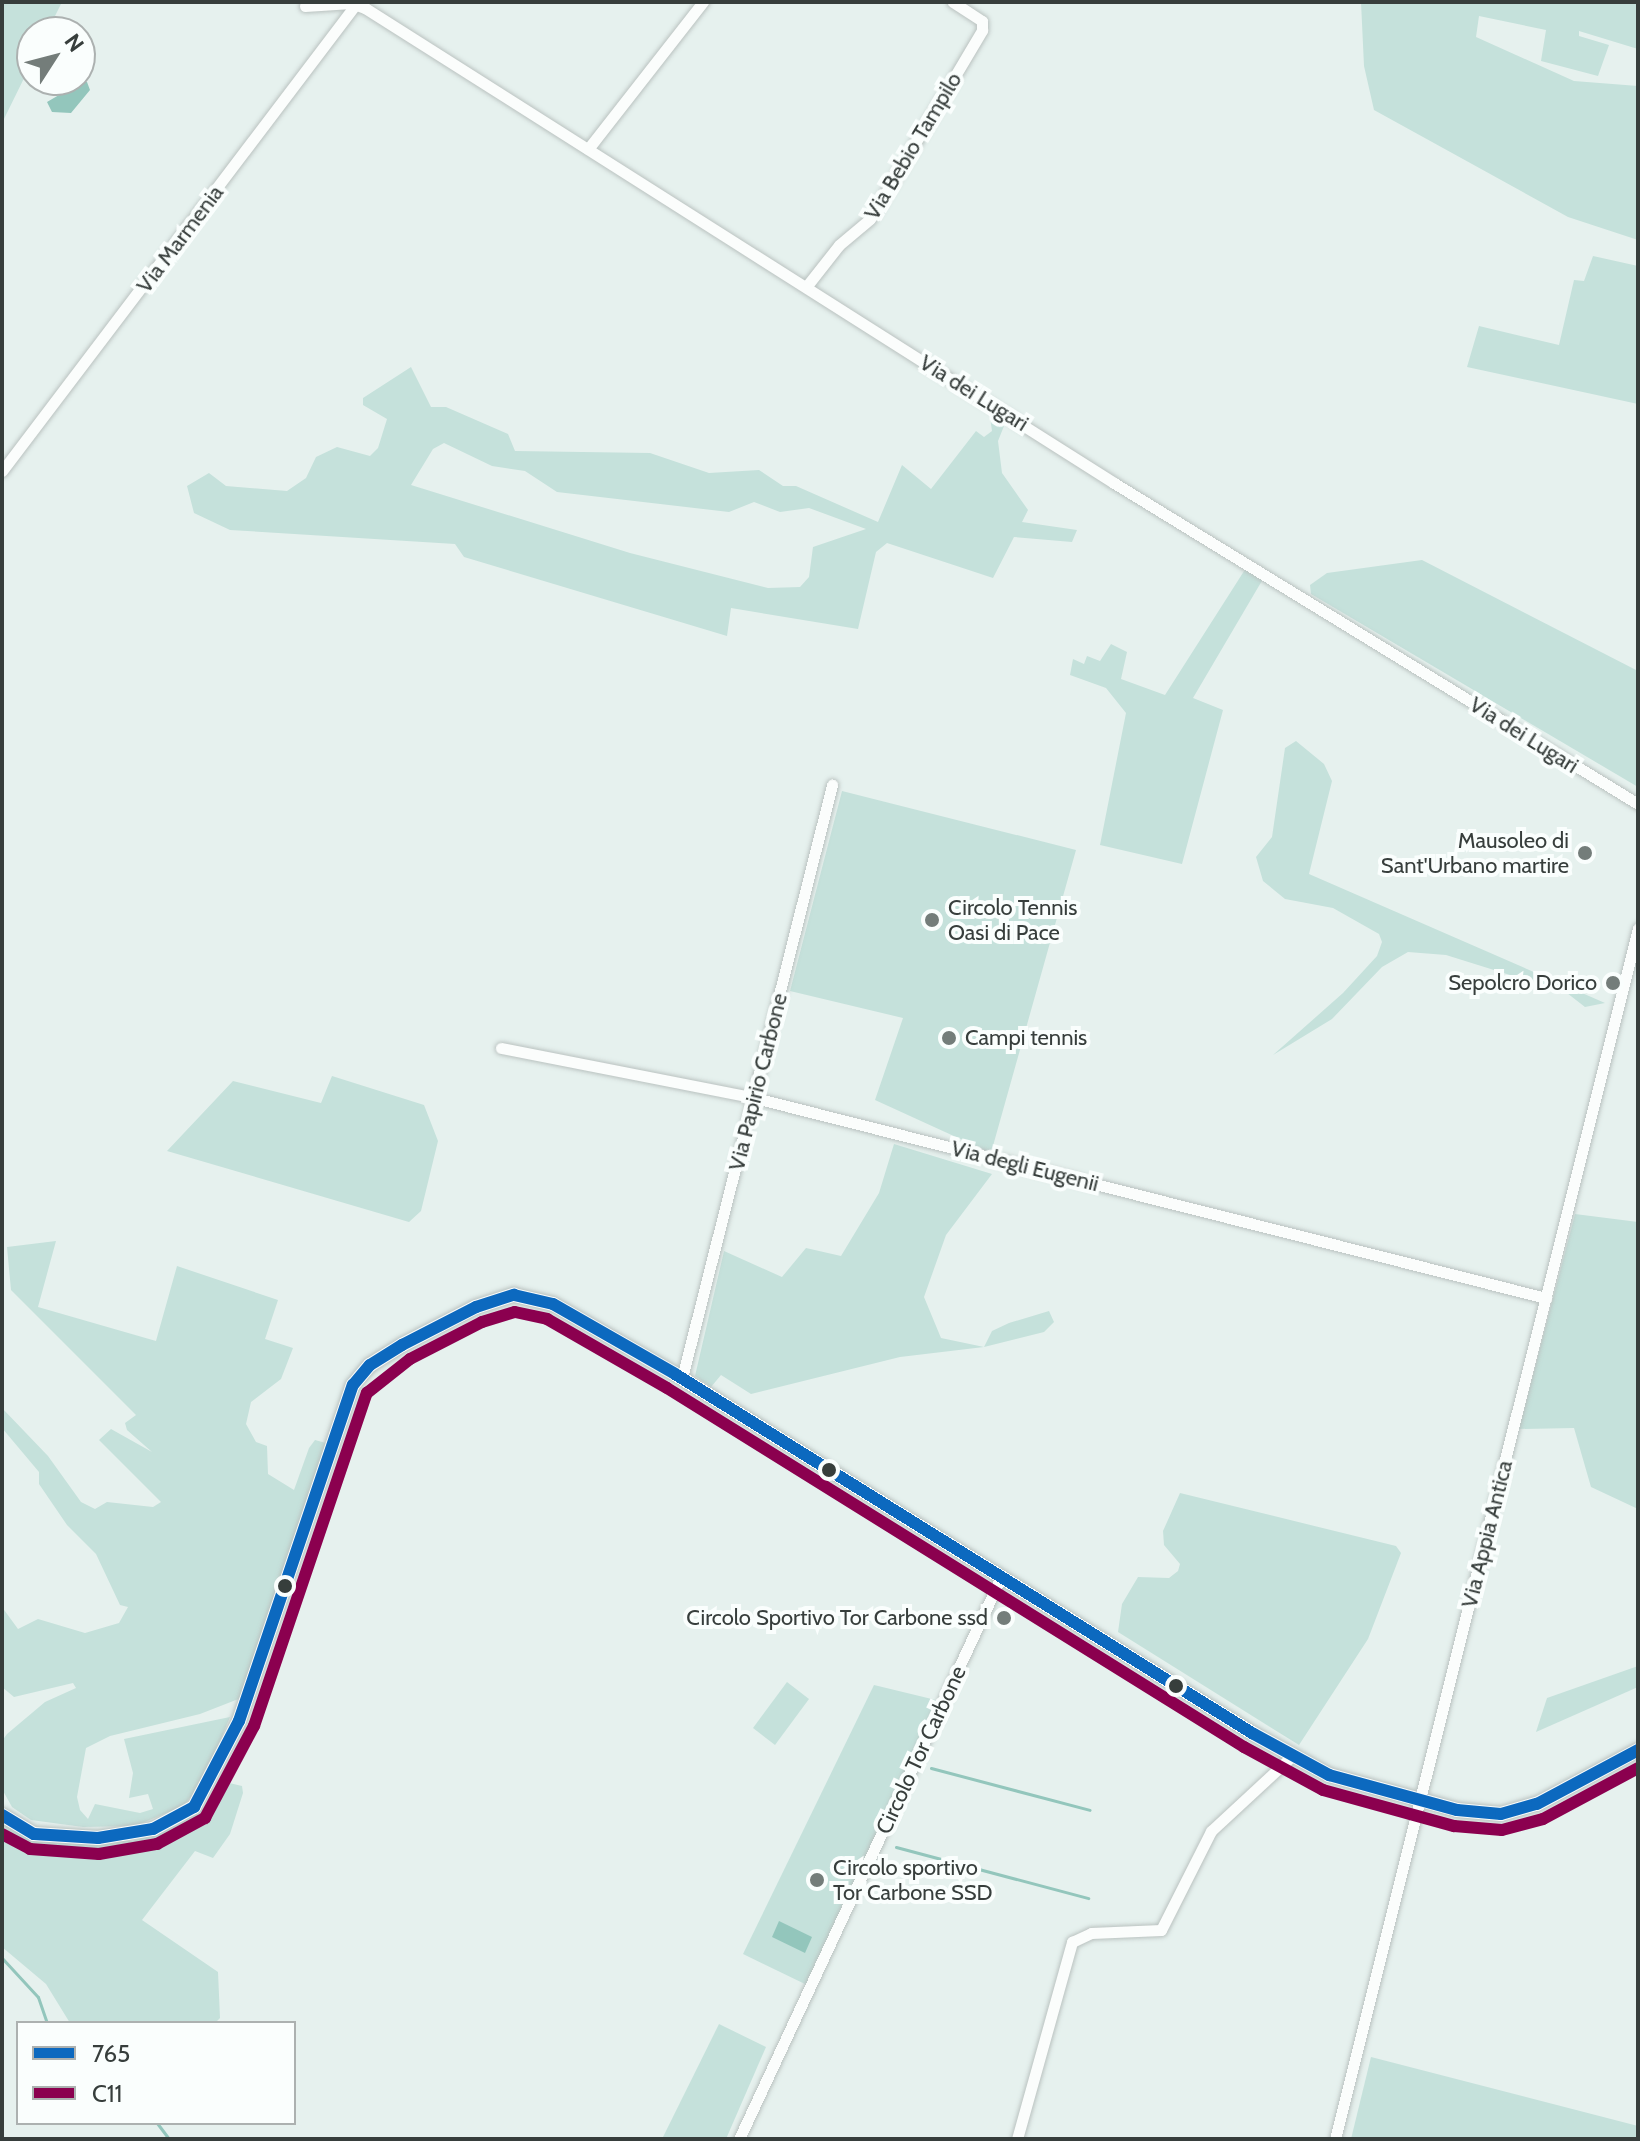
<!DOCTYPE html>
<style>
body{margin:0}
#map{position:relative;width:1640px;height:2141px;overflow:hidden;background:#e6f1ee;font-family:Cabin,sans-serif}
div>[style]{position:absolute}
[style*='--x']{left:calc(var(--x)*1px);top:calc(var(--y)*1px);width:calc(var(--w)*1px);rotate:calc(var(--a)*1deg)}
.green>*{inset:0;background:#c5e1db}
.water>*{inset:0;background:#93c6bc}
.stream>*{height:3px;margin:-1.5px;padding:0 1.5px;transform-origin:1.5px;border-radius:1.5px;background:#93c6bc}
.roads{filter:drop-shadow(0 0 2px #bac2c0) drop-shadow(0 0 2px #bac2c0)}
.minor>*{height:11px;margin:-5.5px;padding:0 5.5px;transform-origin:5.5px;border-radius:5.5px;background:#fbfdfc}
.major>*{height:14px;margin:-7px;padding:0 7px;transform-origin:7px;border-radius:7px;background:#fbfdfc}
.bus-1>*{height:12px;margin:-6px;padding:0 6px;transform-origin:6px;border-radius:6px;background:#0c69bf}
.bus-2>*{height:12px;margin:-6px;padding:0 6px;transform-origin:6px;border-radius:6px;background:#8b004f}
.dots>*{width:22px;height:22px;translate:-50% -50%;box-sizing:border-box;border:4px solid #fafefd;border-radius:50%}
span{translate:-50% -50%;white-space:nowrap;text-align:center;line-height:1.15;-webkit-text-stroke:8px #fafefd;paint-order:stroke}
.street-label{font-size:22px;color:#373e3c}
.poi-label{font-size:22px;color:#373e3c}
.right{translate:-100% -50%;text-align:right}
.left{translate:0 -50%;text-align:left}
.frame{position:absolute;inset:0;border:4px solid #373e3c;pointer-events:none}
.legend{position:absolute;left:16px;top:2021px;width:280px;height:104px;box-sizing:border-box;background:#fafefd;border:2px solid #acb1b0;margin:0;padding:10px 14px;list-style:none;font-size:24px;color:#373e3c}
.legend li{display:flex;align-items:center;gap:16px;height:40px}
.legend b{width:40px;border:2px solid #acb1b0}
.north{position:absolute;left:16px;top:16px;width:80px;height:80px;box-sizing:border-box;background:#fafefd;border:2px solid #acb1b0;border-radius:50%;rotate:54deg;font-size:22px;font-weight:700;line-height:32px;text-align:center;color:#373e3c}
.north::after{content:'';display:block;margin:auto;width:28px;height:36px;background:#747d7a;clip-path:polygon(50% 0,100% 100%,50% 72%,0 100%)}
</style>
<div id="map">
<div class="green">
<i style="clip-path:polygon(2px 2px,62px 2px,47px 32px,32px 32px,32px 62px,2px 123px)"></i>
<i style="clip-path:polygon(1361px 2px,1638px 2px,1638px 49px,1579px 31px,1579px 36px,1609px 45px,1598px 76px,1541px 61px,1546px 30px,1479px 16px,1476px 37px,1574px 81px,1638px 86px,1638px 240px,1568px 217px,1374px 110px,1364px 66px)"></i>
<i style="clip-path:polygon(1593px 256px,1638px 266px,1638px 404px,1467px 367px,1479px 326px,1559px 345px,1574px 280px,1584px 281px)"></i>
<i style="clip-path:polygon(evenodd,411px 367px,431px 407px,446px 407px,508px 434px,515px 451px,650px 453px,709px 473px,759px 470px,783px 486px,796px 486px,878px 522px,902px 465px,931px 489px,976px 431px,984px 437px,992px 431px,990px 417px,997px 414px,1004px 426px,998px 441px,1002px 473px,1028px 510px,1022px 522px,1077px 530px,1072px 542px,1014px 537px,993px 578px,887px 543px,876px 552px,858px 629px,731px 608px,727px 636px,464px 557px,455px 544px,230px 530px,194px 513px,187px 486px,209px 473px,226px 486px,287px 491px,306px 478px,316px 457px,337px 447px,370px 456px,378px 448px,387px 419px,363px 405px,363px 398px,411px 367px,444px 443px,492px 466px,525px 471px,557px 492px,729px 512px,754px 502px,780px 512px,809px 508px,866px 529px,813px 547px,809px 577px,800px 587px,768px 588px,630px 553px,411px 485px,433px 449px,444px 443px)"></i>
<i style="clip-path:polygon(1422px 560px,1638px 671px,1638px 787px,1311px 594px,1310px 585px,1327px 573px)"></i>
<i style="clip-path:polygon(1246px 568px,1263px 579px,1193px 698px,1223px 710px,1182px 864px,1100px 845px,1126px 713px,1106px 688px,1070px 675px,1073px 659px,1084px 664px,1087px 656px,1100px 661px,1111px 644px,1127px 652px,1121px 679px,1165px 695px)"></i>
<i style="clip-path:polygon(1296px 741px,1324px 764px,1332px 781px,1309px 874px,1605px 1003px,1585px 1007px,1567px 993px,1446px 955px,1408px 952px,1382px 967px,1332px 1019px,1273px 1055px,1343px 993px,1377px 956px,1382px 942px,1379px 934px,1333px 908px,1285px 899px,1263px 881px,1256px 857px,1272px 837px,1285px 748px)"></i>
<i style="clip-path:polygon(842px 791px,1076px 850px,991px 1153px,875px 1100px,903px 1018px,790px 991px)"></i>
<i style="clip-path:polygon(332px 1076px,424px 1105px,438px 1141px,421px 1211px,409px 1222px,167px 1151px,233px 1081px,321px 1103px)"></i>
<i style="clip-path:polygon(894px 1144px,992px 1174px,946px 1235px,924px 1297px,941px 1338px,984px 1347px,992px 1331px,1009px 1323px,1049px 1311px,1054px 1322px,1044px 1332px,984px 1347px,900px 1357px,751px 1394px,721px 1375px,711px 1387px,695px 1376px,724px 1251px,782px 1277px,806px 1248px,841px 1256px,879px 1193px)"></i>
<i style="clip-path:polygon(1575px 1214px,1638px 1222px,1638px 1509px,1591px 1487px,1574px 1428px,1519px 1429px)"></i>
<i style="clip-path:polygon(56px 1241px,38px 1307px,156px 1341px,177px 1266px,278px 1300px,265px 1339px,293px 1348px,281px 1379px,251px 1402px,246px 1424px,256px 1442px,267px 1446px,268px 1474px,294px 1490px,309px 1448px,315px 1440px,326px 1443px,241px 1698px,200px 1714px,110px 1736px,86px 1748px,77px 1797px,80px 1810px,88px 1819px,95px 1804px,140px 1813px,153px 1809px,148px 1794px,129px 1798px,133px 1773px,124px 1739px,230px 1717px,202px 1784px,183px 1806px,135px 1826px,83px 1827px,31px 1820px,12px 1807px,2px 1789px,2px 1741px,7px 1734px,45px 1702px,76px 1688px,73px 1683px,14px 1697px,2px 1687px,2px 1607px,18px 1629px,38px 1619px,85px 1633px,119px 1623px,128px 1607px,120px 1605px,96px 1554px,67px 1525px,39px 1484px,39px 1472px,2px 1428px,2px 1408px,48px 1456px,81px 1502px,95px 1509px,107px 1502px,153px 1507px,161px 1502px,99px 1440px,111px 1429px,152px 1452px,127px 1430px,125px 1423px,136px 1415px,11px 1290px,7px 1247px)"></i>
<i style="clip-path:polygon(1180px 1493px,1396px 1546px,1401px 1553px,1368px 1639px,1299px 1745px,1118px 1632px,1122px 1604px,1138px 1577px,1169px 1578px,1178px 1571px,1180px 1564px,1164px 1545px,1163px 1531px)"></i>
<i style="clip-path:polygon(1638px 1666px,1638px 1687px,1536px 1732px,1547px 1698px)"></i>
<i style="clip-path:polygon(787px 1682px,809px 1699px,775px 1745px,753px 1728px)"></i>
<i style="clip-path:polygon(874px 1685px,940px 1701px,807px 1985px,743px 1954px)"></i>
<i style="clip-path:polygon(225px 1782px,242px 1786px,243px 1793px,230px 1834px,213px 1858px,195px 1851px,142px 1920px,218px 1972px,220px 2018px,215px 2023px,70px 2023px,46px 1984px,2px 1947px,2px 1818px,86px 1841px,133px 1841px,177px 1825px,213px 1802px)"></i>
<i style="clip-path:polygon(719px 2024px,766px 2047px,726px 2139px,662px 2139px)"></i>
<i style="clip-path:polygon(1371px 2057px,1638px 2126px,1638px 2139px,1351px 2139px)"></i>
</div>
<div class="water">
<i style="clip-path:polygon(65px 80px,87px 82px,90px 90px,71px 113px,52px 112px,47px 102px,59px 95px)"></i>
<i style="clip-path:polygon(779px 1921px,812px 1937px,805px 1953px,772px 1937px)"></i>
</div>
<div class="stream">
<i style="--x:931;--y:1768;--w:164;--a:14.8"></i>
<i style="--x:896;--y:1847;--w:199;--a:14.9"></i>
<i style="--x:2;--y:1958;--w:53;--a:47.3"></i>
<i style="--x:38;--y:1997;--w:28;--a:71"></i>
<i style="--x:157;--y:2123;--w:20;--a:53"></i>
</div>
<div class="roads">
<div class="minor">
<i style="--x:305;--y:6;--w:46;--a:-3.7"></i>
<i style="--x:351;--y:3;--w:15;--a:20"></i>
<i style="--x:365;--y:8;--w:887;--a:32.38"></i>
<i style="--x:1114;--y:483;--w:615;--a:31.49"></i>
<i style="--x:588;--y:149;--w:187;--a:-52"></i>
<i style="--x:806;--y:287;--w:53;--a:-51.8"></i>
<i style="--x:839;--y:245;--w:40;--a:-40"></i>
<i style="--x:870;--y:219;--w:220;--a:-59.3"></i>
<i style="--x:982;--y:30;--w:9;--a:-90"></i>
<i style="--x:982;--y:21;--w:35;--a:-147"></i>
<i style="--x:2;--y:471;--w:586;--a:-52.84"></i>
<i style="--x:501;--y:1048;--w:259;--a:11.1"></i>
<i style="--x:755;--y:1098;--w:816;--a:14.19"></i>
<i style="--x:682;--y:1378;--w:612;--a:-75.8"></i>
<i style="--x:739;--y:2139;--w:620;--a:-65.01"></i>
<i style="--x:1017;--y:2139;--w:205;--a:-74.4"></i>
<i style="--x:1072;--y:1942;--w:21;--a:-25"></i>
<i style="--x:1091;--y:1933;--w:70;--a:-2.5"></i>
<i style="--x:1161;--y:1930;--w:111;--a:-63.2"></i>
<i style="--x:1211;--y:1831;--w:109;--a:-42.8"></i>
<i style="--x:1335;--y:2139;--w:1248;--a:-75.95"></i>
</div>
<div class="major">
<i style="--x:2;--y:1815;--w:37;--a:31"></i>
<i style="--x:34;--y:1834;--w:64;--a:3.6"></i>
<i style="--x:98;--y:1838;--w:56;--a:-9.3"></i>
<i style="--x:153;--y:1829;--w:47;--a:-28.2"></i>
<i style="--x:194;--y:1807;--w:97;--a:-62.4"></i>
<i style="--x:239;--y:1721;--w:355;--a:-71.3"></i>
<i style="--x:353;--y:1385;--w:26;--a:-50"></i>
<i style="--x:370;--y:1365;--w:38;--a:-32"></i>
<i style="--x:402;--y:1345;--w:83;--a:-27.2"></i>
<i style="--x:476;--y:1307;--w:40;--a:-18"></i>
<i style="--x:514;--y:1295;--w:40;--a:13"></i>
<i style="--x:553;--y:1304;--w:141;--a:29.8"></i>
<i style="--x:675;--y:1374;--w:680;--a:31.89"></i>
<i style="--x:1252;--y:1733;--w:88;--a:28.6"></i>
<i style="--x:1329;--y:1775;--w:133;--a:15.3"></i>
<i style="--x:1457;--y:1810;--w:44;--a:5.2"></i>
<i style="--x:1501;--y:1814;--w:37;--a:-16"></i>
<i style="--x:1537;--y:1804;--w:115;--a:-28.1"></i>
</div>
</div>
<div class="bus-1">
<i style="--x:2;--y:1815;--w:37;--a:31"></i>
<i style="--x:34;--y:1834;--w:64;--a:3.6"></i>
<i style="--x:98;--y:1838;--w:56;--a:-9.3"></i>
<i style="--x:153;--y:1829;--w:47;--a:-28.2"></i>
<i style="--x:194;--y:1807;--w:97;--a:-62.4"></i>
<i style="--x:239;--y:1721;--w:355;--a:-71.3"></i>
<i style="--x:353;--y:1385;--w:26;--a:-50"></i>
<i style="--x:370;--y:1365;--w:38;--a:-32"></i>
<i style="--x:402;--y:1345;--w:83;--a:-27.2"></i>
<i style="--x:476;--y:1307;--w:40;--a:-18"></i>
<i style="--x:514;--y:1295;--w:40;--a:13"></i>
<i style="--x:553;--y:1304;--w:141;--a:29.8"></i>
<i style="--x:675;--y:1374;--w:680;--a:31.89"></i>
<i style="--x:1252;--y:1733;--w:88;--a:28.6"></i>
<i style="--x:1329;--y:1775;--w:133;--a:15.3"></i>
<i style="--x:1457;--y:1810;--w:44;--a:5.2"></i>
<i style="--x:1501;--y:1814;--w:37;--a:-16"></i>
<i style="--x:1537;--y:1804;--w:115;--a:-28.1"></i>
</div>
<div class="bus-2">
<i style="--x:2;--y:1834;--w:32;--a:28"></i>
<i style="--x:30;--y:1849;--w:69;--a:4.1"></i>
<i style="--x:99;--y:1854;--w:59;--a:-9.8"></i>
<i style="--x:157;--y:1844;--w:55;--a:-28.4"></i>
<i style="--x:205;--y:1818;--w:104;--a:-62"></i>
<i style="--x:254;--y:1726;--w:352;--a:-71.3"></i>
<i style="--x:367;--y:1393;--w:55;--a:-38.3"></i>
<i style="--x:410;--y:1359;--w:81;--a:-27.2"></i>
<i style="--x:482;--y:1322;--w:34;--a:-17"></i>
<i style="--x:515;--y:1312;--w:33;--a:12"></i>
<i style="--x:547;--y:1319;--w:138;--a:29.9"></i>
<i style="--x:667;--y:1388;--w:680;--a:31.89"></i>
<i style="--x:1244;--y:1747;--w:90;--a:28.6"></i>
<i style="--x:1323;--y:1790;--w:136;--a:15.4"></i>
<i style="--x:1454;--y:1826;--w:48;--a:4.8"></i>
<i style="--x:1502;--y:1830;--w:42;--a:-15"></i>
<i style="--x:1543;--y:1819;--w:108;--a:-28.2"></i>
</div>
<div class="dots">
<i style="left:1585px;top:853px;background:#747d7a"></i>
<i style="left:932px;top:920px;background:#747d7a"></i>
<i style="left:1613px;top:983px;background:#747d7a"></i>
<i style="left:949px;top:1038px;background:#747d7a"></i>
<i style="left:829px;top:1470px;background:#373e3c"></i>
<i style="left:285px;top:1586px;background:#373e3c"></i>
<i style="left:1004px;top:1618px;background:#747d7a"></i>
<i style="left:1176px;top:1686px;background:#373e3c"></i>
<i style="left:817px;top:1880px;background:#747d7a"></i>
</div>
<div class="street-label">
<span style="left:913px;top:146px;rotate:-59deg">Via Bebio Tampilo</span>
<span style="left:180px;top:239px;rotate:-53deg">Via Marmenia</span>
<span style="left:974px;top:393px;rotate:32deg">Via dei Lugari</span>
<span style="left:1524px;top:735px;rotate:32deg">Via dei Lugari</span>
<span style="left:758px;top:1082px;rotate:-76deg">Via Papirio Carbone</span>
<span style="left:1025px;top:1166px;rotate:14deg">Via degli Eugenii</span>
<span style="left:1487px;top:1534px;rotate:-76deg">Via Appia Antica</span>
<span style="left:921px;top:1750px;rotate:-65deg">Circolo Tor Carbone</span>
</div>
<div class="poi-label">
<span class="right" style="left:1569px;top:853px">Mausoleo di<br>Sant'Urbano martire</span>
<span class="left" style="left:948px;top:920px">Circolo Tennis<br>Oasi di Pace</span>
<span class="right" style="left:1597px;top:983px">Sepolcro Dorico</span>
<span class="left" style="left:965px;top:1038px">Campi tennis</span>
<span class="right" style="left:988px;top:1618px">Circolo Sportivo Tor Carbone ssd</span>
<span class="left" style="left:833px;top:1880px">Circolo sportivo<br>Tor Carbone SSD</span>
</div>
<div class="frame"></div>
<ul class="legend">
<li><b style="height:10px;background:#0c69bf"></b>765</li>
<li><b style="height:10px;background:#8b004f"></b>C11</li>
</ul>
<div class="north">N</div>
</div>
